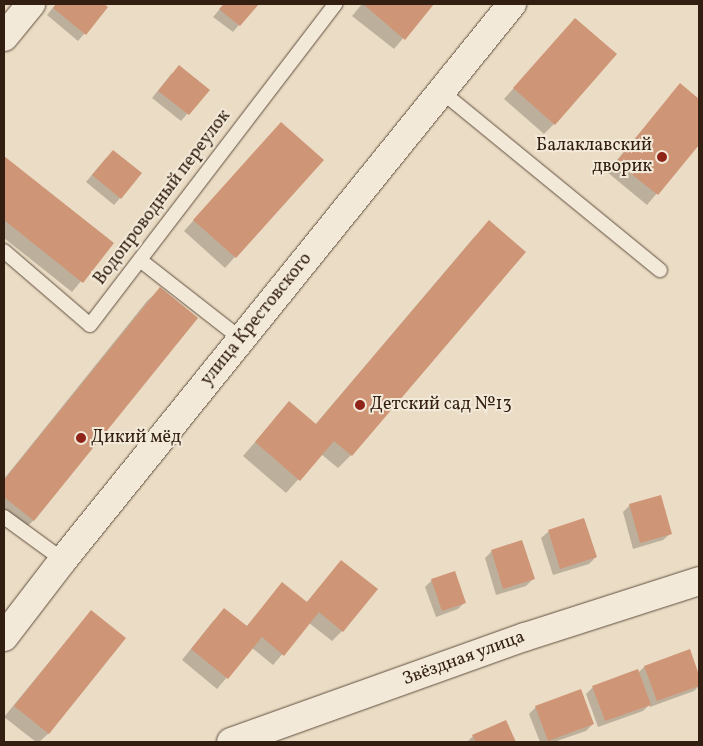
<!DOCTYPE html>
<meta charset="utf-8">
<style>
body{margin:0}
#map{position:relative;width:703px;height:746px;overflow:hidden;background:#ebddc5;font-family:Vollkorn,serif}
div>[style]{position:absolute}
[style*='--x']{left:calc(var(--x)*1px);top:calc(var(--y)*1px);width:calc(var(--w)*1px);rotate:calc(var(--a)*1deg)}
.shadow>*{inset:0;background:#0003}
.building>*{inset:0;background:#cf9577}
.roads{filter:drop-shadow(0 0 1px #614e3e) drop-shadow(0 0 1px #614e3e)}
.service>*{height:14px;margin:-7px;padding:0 7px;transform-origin:7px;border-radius:7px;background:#f2e9d9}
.minor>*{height:28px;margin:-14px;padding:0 14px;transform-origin:14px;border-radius:14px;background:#f2e9d9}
.secondary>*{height:28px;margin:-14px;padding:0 14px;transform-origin:14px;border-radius:14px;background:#f2e9d9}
.dots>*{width:14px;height:14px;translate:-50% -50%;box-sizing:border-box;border:2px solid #f2e9d9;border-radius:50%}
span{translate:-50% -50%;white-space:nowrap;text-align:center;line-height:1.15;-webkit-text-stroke:4px #f2e9d9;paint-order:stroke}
.poi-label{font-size:18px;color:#331f11}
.right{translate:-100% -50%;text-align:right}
.left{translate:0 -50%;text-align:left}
.street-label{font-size:18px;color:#331f11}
.frame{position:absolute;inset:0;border:5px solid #331f11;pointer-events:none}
</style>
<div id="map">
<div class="shadow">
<i style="clip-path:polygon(56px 4px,102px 4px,107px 8px,78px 41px,47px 15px)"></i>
<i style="clip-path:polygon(224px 4px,255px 4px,256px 5px,233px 32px,213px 17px)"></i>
<i style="clip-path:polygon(362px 4px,432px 4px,394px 49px,352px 16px)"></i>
<i style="clip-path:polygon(575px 19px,554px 124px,544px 134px,504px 99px)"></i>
<i style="clip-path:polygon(172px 73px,208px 90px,181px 121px,152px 98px)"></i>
<i style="clip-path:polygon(680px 85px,699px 100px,699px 143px,647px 205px,607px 172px)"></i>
<i style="clip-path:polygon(271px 134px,322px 160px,225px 268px,184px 231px)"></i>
<i style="clip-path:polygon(4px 158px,112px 244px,72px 292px,4px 238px)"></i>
<i style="clip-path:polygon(106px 158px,120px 198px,114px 205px,86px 182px)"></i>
<i style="clip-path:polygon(476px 235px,351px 455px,338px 468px,321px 454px,286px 493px,243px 456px,289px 403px,315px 425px)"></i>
<i style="clip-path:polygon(160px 289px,196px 318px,33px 521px,20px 533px,4px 520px,4px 479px,147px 301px)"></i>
<i style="clip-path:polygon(630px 505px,670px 534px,663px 540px,633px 549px,623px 512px)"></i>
<i style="clip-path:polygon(583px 520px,596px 557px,589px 564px,553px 575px,541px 538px,548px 532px)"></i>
<i style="clip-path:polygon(492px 551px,533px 579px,526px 586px,496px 595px,485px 558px)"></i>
<i style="clip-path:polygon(341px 562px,342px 631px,332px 641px,309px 623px,273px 665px,252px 648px,217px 689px,182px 660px,214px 620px,246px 627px,282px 584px,306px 603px)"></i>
<i style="clip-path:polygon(432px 580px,465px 602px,458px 609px,436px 617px,425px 587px)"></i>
<i style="clip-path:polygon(91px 611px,125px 638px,48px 734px,39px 742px,36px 742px,4px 717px)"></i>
<i style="clip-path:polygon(689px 651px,699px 679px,699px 686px,694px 691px,650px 707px,649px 705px,643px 711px,598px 727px,586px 694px,592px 688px,637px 671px,638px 673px,644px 667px)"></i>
<i style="clip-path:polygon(536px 707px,593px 724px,586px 731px,554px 742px,540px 742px,529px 714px)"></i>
<i style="clip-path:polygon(505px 722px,514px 742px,467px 742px,473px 736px)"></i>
</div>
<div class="building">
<i style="clip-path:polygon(56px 4px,104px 4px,108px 7px,86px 35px,53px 8px)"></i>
<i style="clip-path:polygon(224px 4px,259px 4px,240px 26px,219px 9px)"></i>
<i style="clip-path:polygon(363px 4px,434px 4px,405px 40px)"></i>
<i style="clip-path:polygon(575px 18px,617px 54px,555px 125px,513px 88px)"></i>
<i style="clip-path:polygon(179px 65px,210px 90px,189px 115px,158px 91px)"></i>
<i style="clip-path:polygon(680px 83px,699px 99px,699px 145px,658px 195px,616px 162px)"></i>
<i style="clip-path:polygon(281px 122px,324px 160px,236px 258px,193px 220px)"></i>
<i style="clip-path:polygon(113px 150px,142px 173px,121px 199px,92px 175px)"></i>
<i style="clip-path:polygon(4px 156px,114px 243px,83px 283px,4px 220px)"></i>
<i style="clip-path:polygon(489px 220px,526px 252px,352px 456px,334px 441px,300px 481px,255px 442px,289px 401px,316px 424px)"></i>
<i style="clip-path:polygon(160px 287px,198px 318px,34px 521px,4px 497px,4px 480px)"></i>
<i style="clip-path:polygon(661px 495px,672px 534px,640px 543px,629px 504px)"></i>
<i style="clip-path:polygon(584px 518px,597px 557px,560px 569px,548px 530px)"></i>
<i style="clip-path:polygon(522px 540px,535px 579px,503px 589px,491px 550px)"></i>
<i style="clip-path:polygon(341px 560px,378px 589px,343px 632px,319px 612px,284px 656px,262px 637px,228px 679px,191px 649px,224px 608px,247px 626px,282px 582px,307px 602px)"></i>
<i style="clip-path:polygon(455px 571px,466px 603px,442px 611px,431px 579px)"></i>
<i style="clip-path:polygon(91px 610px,126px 638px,49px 734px,14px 706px)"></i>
<i style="clip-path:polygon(690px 649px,699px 675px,699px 686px,657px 701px,644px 666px)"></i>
<i style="clip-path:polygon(638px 669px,651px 705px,605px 721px,592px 686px)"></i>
<i style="clip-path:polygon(581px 689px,594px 724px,548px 741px,535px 706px)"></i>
<i style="clip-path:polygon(506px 720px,516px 742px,476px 742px,472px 735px)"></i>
</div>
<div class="roads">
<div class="service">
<i style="--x:441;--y:91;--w:283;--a:39.3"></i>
<i style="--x:4;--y:251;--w:113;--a:40.7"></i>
<i style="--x:90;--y:325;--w:404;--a:-52.6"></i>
<i style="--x:140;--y:260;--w:128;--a:38"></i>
<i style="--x:4;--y:517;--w:73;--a:36.1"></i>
</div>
<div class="minor">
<i style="--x:4;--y:37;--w:43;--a:-50.7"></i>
<i style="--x:231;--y:742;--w:312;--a:-19.7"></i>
<i style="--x:525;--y:637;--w:183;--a:-17.8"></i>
</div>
<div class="secondary">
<i style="--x:4;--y:637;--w:97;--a:-52.5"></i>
<i style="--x:63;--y:560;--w:715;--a:-51.08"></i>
</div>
</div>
<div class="dots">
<i style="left:662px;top:157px;background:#8f2418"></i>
<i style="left:360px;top:405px;background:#8f2418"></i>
<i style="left:81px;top:438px;background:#8f2418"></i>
</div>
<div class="poi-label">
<span class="right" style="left:652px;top:157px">Балаклавский<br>дворик</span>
<span class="left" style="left:370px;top:405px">Детский сад №13</span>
<span class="left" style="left:91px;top:438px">Дикий мёд</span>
</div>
<div class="street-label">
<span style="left:163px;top:198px;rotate:-53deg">Водопроводный переулок</span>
<span style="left:257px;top:320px;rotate:-51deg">улица Крестовского</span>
<span style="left:464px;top:659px;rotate:-20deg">Звёздная улица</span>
</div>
<div class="frame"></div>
</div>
